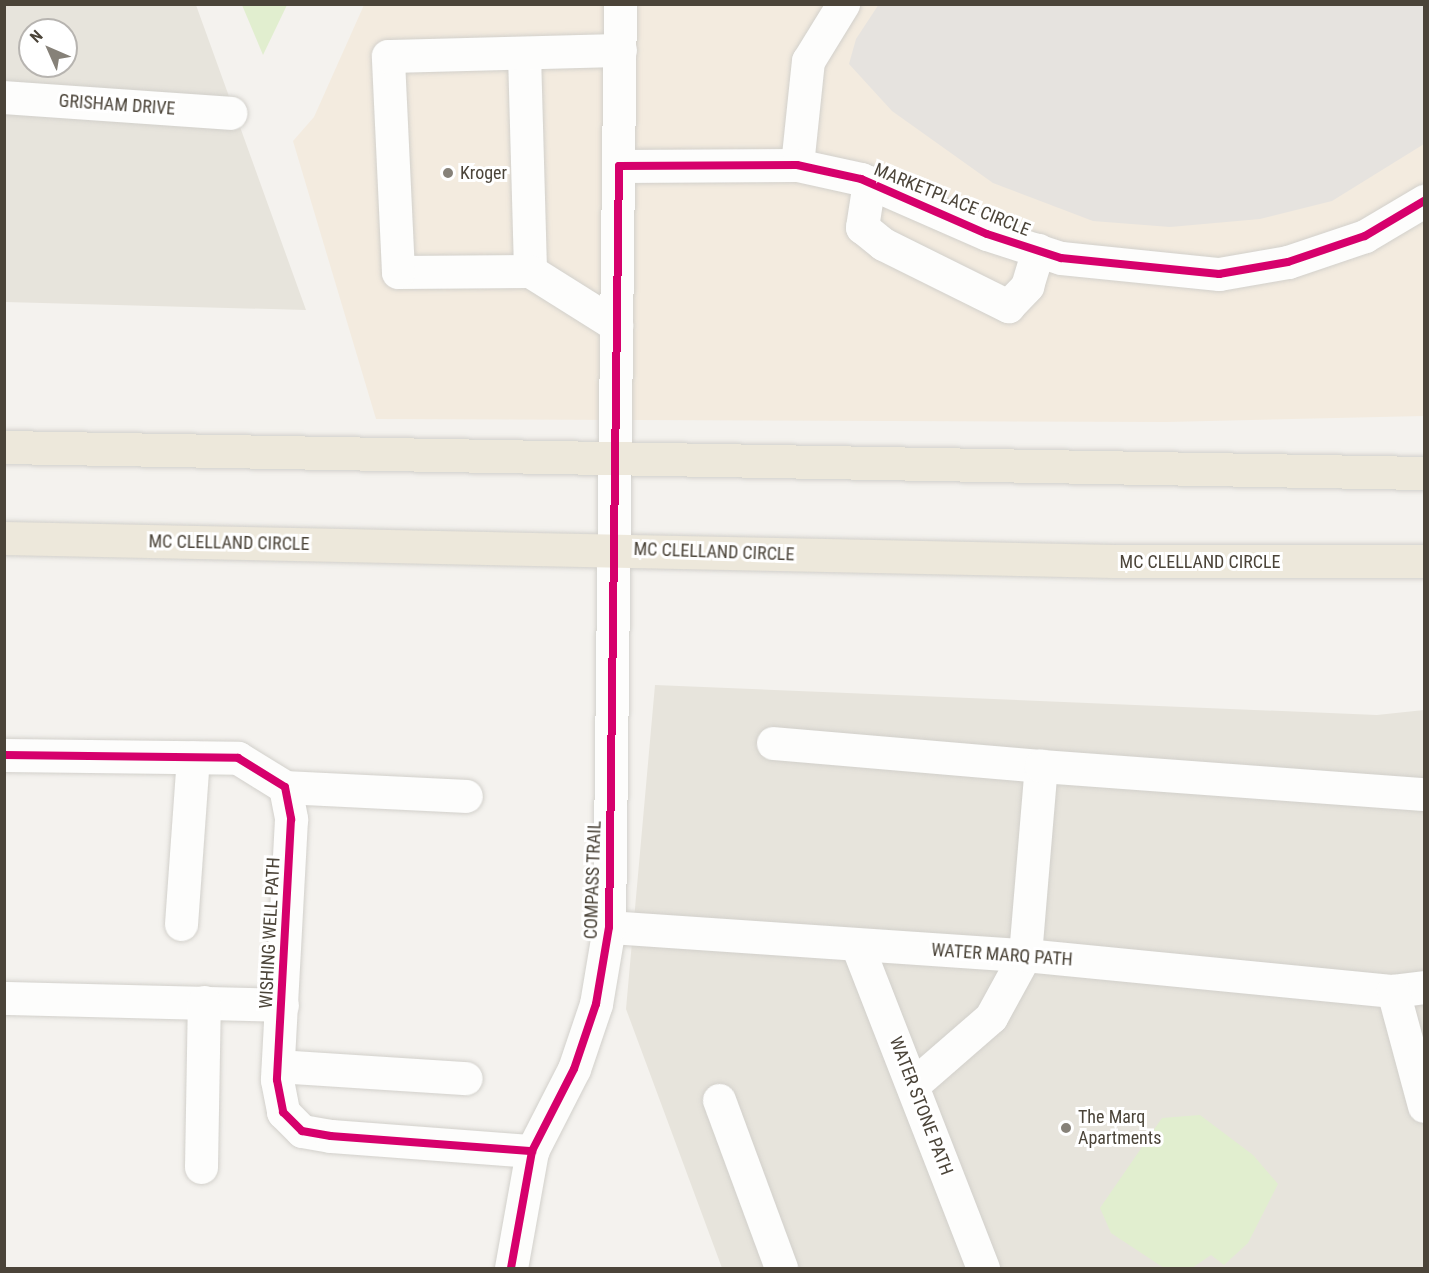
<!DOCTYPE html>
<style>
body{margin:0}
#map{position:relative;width:1429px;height:1273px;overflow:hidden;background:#f4f2ee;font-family:"Roboto Condensed",sans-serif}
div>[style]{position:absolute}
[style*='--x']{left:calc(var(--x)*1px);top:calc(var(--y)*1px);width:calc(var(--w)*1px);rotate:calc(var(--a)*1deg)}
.residential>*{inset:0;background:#e7e4dc}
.commercial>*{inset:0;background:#f3ebdf}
.green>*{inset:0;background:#e1eecf}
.parking>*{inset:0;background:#e6e3df}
.roads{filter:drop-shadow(0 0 2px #d2d0cb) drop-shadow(0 0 2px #d2d0cb)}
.minor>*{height:33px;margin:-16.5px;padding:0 16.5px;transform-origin:16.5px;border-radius:16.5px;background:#fdfdfc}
.highway>*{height:33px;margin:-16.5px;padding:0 16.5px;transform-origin:16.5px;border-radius:16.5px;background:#ede8db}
.cycleway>*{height:8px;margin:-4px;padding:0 4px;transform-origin:4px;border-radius:4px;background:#d6006c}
.dots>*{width:16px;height:16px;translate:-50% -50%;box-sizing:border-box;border:3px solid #fff;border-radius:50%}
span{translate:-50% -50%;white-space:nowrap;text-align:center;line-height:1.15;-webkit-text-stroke:6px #fff;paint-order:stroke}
.street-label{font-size:18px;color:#4b4439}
.poi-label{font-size:18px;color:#4b4439}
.left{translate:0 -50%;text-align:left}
.frame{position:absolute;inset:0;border:6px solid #4b4439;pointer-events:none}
.north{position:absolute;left:18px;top:18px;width:60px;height:60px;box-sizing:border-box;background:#fff;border:2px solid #b7b4b0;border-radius:50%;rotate:315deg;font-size:16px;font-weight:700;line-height:24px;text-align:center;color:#4b4439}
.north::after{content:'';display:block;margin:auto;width:21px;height:27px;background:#868178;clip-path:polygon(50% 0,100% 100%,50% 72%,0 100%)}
</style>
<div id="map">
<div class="residential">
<i style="clip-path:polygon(evenodd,5px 5px,196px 5px,306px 310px,5px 302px,5px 5px,30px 30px,66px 30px,66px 66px,30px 66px,30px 30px)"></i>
<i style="clip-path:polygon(655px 685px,1377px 715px,1424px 710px,1424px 1268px,722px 1268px,626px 1009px)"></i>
</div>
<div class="commercial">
<i style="clip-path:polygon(364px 5px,1424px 5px,1424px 416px,1167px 422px,376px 419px,293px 141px,314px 117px)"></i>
</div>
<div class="green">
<i style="clip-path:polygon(242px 5px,287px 5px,263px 55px)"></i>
<i style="clip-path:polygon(1200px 1115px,1253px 1155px,1278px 1184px,1248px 1243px,1224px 1265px,1211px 1255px,1192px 1268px,1164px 1268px,1111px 1233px,1100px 1208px,1162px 1118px)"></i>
</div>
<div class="parking">
<i style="clip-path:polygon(879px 4px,1424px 5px,1424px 144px,1332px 201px,1260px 219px,1170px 227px,1093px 221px,993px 183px,892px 111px,849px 64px,856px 39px)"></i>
</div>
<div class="roads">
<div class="minor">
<i style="--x:524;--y:54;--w:217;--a:88.4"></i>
<i style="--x:530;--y:271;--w:132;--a:179.6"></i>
<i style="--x:398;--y:272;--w:216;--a:-92.7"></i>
<i style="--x:388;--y:56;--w:232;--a:-1.5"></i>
<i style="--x:4;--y:97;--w:227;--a:4"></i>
<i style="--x:797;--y:165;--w:105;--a:-84"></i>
<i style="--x:808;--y:61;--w:67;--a:-58.4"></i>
<i style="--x:619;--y:166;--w:178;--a:-0.3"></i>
<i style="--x:797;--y:165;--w:66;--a:12.3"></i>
<i style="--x:861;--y:179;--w:137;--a:23.6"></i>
<i style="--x:987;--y:234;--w:78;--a:18"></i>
<i style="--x:1061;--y:258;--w:159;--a:5.8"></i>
<i style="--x:1219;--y:274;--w:70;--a:-9.9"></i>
<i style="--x:1288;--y:262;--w:81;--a:-18.7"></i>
<i style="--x:1365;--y:236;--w:69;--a:-30.7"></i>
<i style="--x:869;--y:182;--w:46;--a:98.8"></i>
<i style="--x:862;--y:227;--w:27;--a:39"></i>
<i style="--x:883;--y:244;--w:140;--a:26.4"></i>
<i style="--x:1008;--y:306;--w:28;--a:-46"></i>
<i style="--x:1027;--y:286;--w:38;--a:-73"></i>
<i style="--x:530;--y:271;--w:102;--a:32.1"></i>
<i style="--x:773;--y:743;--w:269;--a:4.9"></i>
<i style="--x:4;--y:755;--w:234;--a:0.7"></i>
<i style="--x:238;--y:758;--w:55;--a:31.7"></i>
<i style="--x:285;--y:787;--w:33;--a:79"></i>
<i style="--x:291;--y:819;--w:261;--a:93.1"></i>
<i style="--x:277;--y:1080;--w:33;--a:79"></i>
<i style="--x:283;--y:1112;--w:27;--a:45"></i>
<i style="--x:302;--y:1131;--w:29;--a:10"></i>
<i style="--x:331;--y:1136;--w:202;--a:4.3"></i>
<i style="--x:285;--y:787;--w:181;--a:2.8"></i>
<i style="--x:181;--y:924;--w:167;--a:-85.9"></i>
<i style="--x:609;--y:927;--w:417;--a:3.9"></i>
<i style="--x:1025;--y:955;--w:370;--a:5.6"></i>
<i style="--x:1393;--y:991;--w:31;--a:-7"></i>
<i style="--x:857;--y:945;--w:347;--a:68.7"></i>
<i style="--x:1393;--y:991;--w:119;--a:74.9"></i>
<i style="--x:4;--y:998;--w:278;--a:1.4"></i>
<i style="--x:278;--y:1066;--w:188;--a:3.7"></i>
<i style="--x:914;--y:1084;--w:102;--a:-41"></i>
<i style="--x:991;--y:1017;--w:71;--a:-61.3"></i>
<i style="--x:1025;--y:955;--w:190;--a:-85.2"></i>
<i style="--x:1041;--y:766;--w:384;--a:4.2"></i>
<i style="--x:719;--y:1100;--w:179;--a:69.7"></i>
<i style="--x:201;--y:1167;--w:165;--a:-89"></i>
<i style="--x:511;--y:1268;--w:119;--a:-79.8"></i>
<i style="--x:532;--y:1151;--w:92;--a:-62.9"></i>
<i style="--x:574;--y:1069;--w:69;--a:-71.3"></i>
<i style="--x:596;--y:1004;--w:78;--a:-80.4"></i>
<i style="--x:609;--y:927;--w:923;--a:-89.32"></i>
</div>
<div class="highway">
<i style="--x:4;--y:447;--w:1420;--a:1.05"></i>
<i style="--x:4;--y:538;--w:1110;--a:1.19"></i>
<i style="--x:1114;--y:561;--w:310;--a:0"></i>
</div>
</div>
<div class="cycleway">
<i style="--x:4;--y:755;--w:234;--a:0.7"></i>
<i style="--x:238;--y:758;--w:55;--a:31.7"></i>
<i style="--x:285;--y:787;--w:33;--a:79"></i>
<i style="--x:291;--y:819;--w:261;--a:93.1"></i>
<i style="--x:277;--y:1080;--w:33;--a:79"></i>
<i style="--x:283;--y:1112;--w:27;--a:45"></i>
<i style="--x:302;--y:1131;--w:29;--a:10"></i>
<i style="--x:331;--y:1136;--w:202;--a:4.3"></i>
<i style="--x:511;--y:1268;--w:119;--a:-79.8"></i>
<i style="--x:532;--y:1151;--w:92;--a:-62.9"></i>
<i style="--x:574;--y:1069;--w:69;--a:-71.3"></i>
<i style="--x:596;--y:1004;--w:78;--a:-80.4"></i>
<i style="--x:609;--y:927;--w:761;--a:-89.25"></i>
<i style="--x:619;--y:166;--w:178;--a:-0.3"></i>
<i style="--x:797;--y:165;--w:66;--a:12.3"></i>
<i style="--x:861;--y:179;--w:137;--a:23.6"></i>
<i style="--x:987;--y:234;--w:78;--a:18"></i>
<i style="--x:1061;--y:258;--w:159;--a:5.8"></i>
<i style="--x:1219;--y:274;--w:70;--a:-9.9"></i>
<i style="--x:1288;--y:262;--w:81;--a:-18.7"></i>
<i style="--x:1365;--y:236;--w:69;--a:-30.7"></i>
</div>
<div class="dots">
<i style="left:448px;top:173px;background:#868178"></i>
<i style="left:1066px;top:1128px;background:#868178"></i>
</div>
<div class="street-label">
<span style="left:117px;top:105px;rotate:4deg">GRISHAM DRIVE</span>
<span style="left:952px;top:200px;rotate:22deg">MARKETPLACE CIRCLE</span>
<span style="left:229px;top:543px;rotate:1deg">MC CLELLAND CIRCLE</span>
<span style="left:714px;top:552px;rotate:2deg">MC CLELLAND CIRCLE</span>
<span style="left:1200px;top:562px">MC CLELLAND CIRCLE</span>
<span style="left:593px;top:880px;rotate:-88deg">COMPASS TRAIL</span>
<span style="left:270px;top:933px;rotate:-87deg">WISHING WELL PATH</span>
<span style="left:1002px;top:955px;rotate:4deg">WATER MARQ PATH</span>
<span style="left:921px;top:1106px;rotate:69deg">WATER STONE PATH</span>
</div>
<div class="poi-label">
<span class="left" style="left:460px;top:173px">Kroger</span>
<span class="left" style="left:1078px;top:1128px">The Marq<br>Apartments</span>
</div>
<div class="frame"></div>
<div class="north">N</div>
</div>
